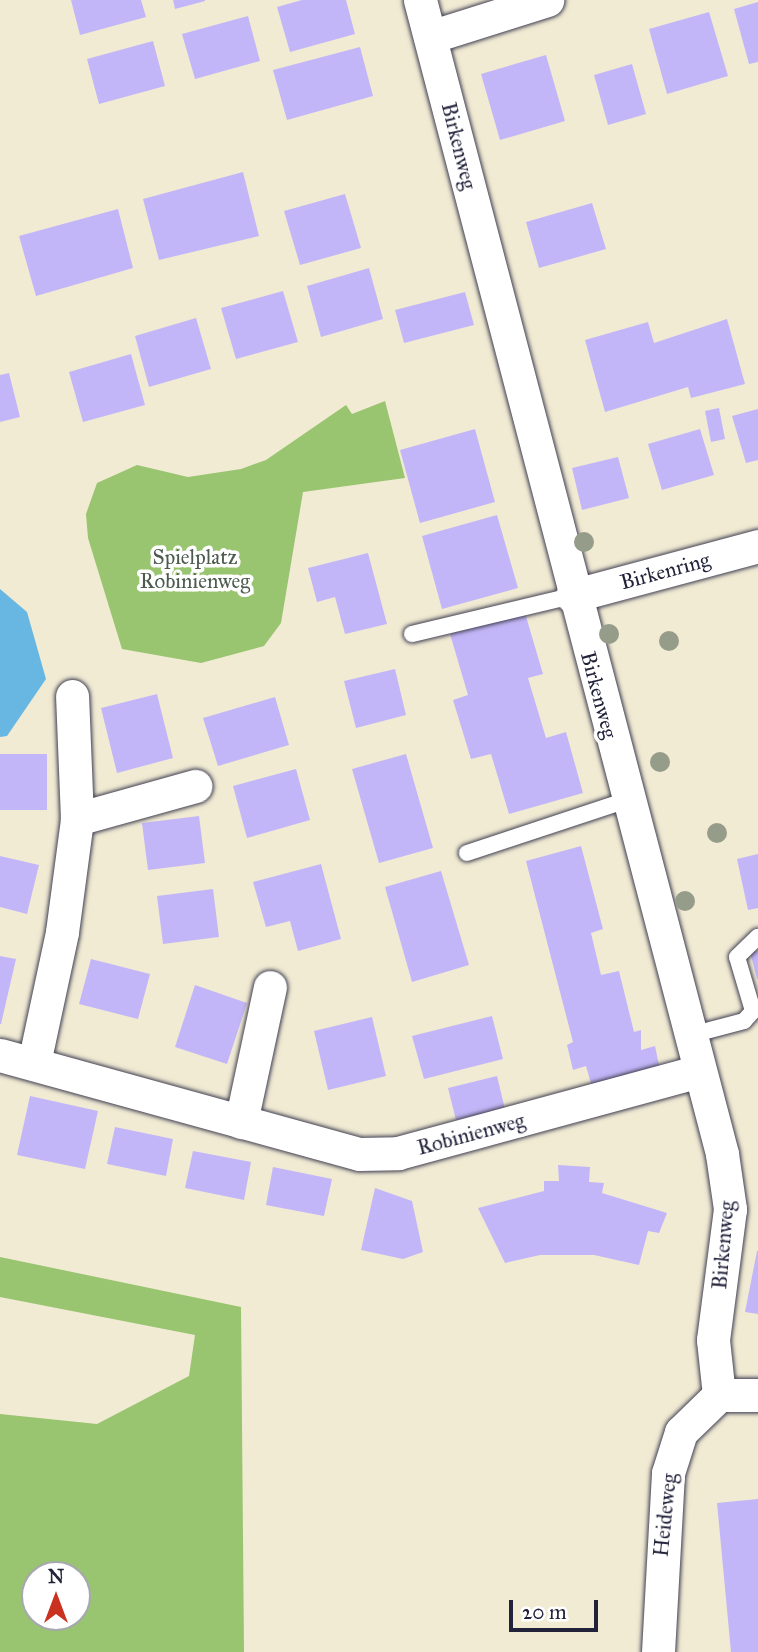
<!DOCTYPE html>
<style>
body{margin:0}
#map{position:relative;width:758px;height:1652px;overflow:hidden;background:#f1ebd4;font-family:"IM FELL Great Primer",serif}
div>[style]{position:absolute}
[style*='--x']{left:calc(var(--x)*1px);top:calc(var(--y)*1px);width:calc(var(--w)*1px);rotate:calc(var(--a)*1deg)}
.green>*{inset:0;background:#99c470}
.water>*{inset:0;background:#68b7e3}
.building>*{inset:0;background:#c3b6f8}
.roads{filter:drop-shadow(0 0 2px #414052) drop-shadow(0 0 2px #414052)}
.lane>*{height:16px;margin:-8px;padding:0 8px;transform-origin:8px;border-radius:8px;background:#fff}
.street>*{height:33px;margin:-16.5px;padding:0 16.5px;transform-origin:16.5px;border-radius:16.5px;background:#fff}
.trees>*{width:20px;height:20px;margin:-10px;border-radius:50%;background:#969c8a}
span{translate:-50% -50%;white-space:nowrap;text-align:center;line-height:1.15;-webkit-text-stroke:7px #fff;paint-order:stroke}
.street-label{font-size:21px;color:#22223b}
.park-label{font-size:21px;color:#4c5b4e}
.north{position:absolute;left:21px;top:1561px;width:70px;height:70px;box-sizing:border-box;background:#fff;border:2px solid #a7a7b1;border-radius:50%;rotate:0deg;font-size:19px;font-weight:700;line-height:28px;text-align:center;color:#22223b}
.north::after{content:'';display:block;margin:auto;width:24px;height:32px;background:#c8321e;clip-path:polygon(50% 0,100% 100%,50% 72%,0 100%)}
.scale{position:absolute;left:509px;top:1600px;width:89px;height:32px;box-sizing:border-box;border:4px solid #22223b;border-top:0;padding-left:9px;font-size:21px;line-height:24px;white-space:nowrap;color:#22223b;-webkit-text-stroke:5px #fff;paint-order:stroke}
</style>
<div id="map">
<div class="green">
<i style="clip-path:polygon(385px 401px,405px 478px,303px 492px,281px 623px,264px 646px,201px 663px,122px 649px,88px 538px,86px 514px,97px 483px,137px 465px,188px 477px,241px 469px,266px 460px,346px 405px,352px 414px)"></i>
<i style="clip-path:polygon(evenodd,0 1257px,241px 1307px,244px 1652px,0 1652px,0 1414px,97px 1424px,189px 1376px,195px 1335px,0 1297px,0 1257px,35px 1575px,77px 1575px,77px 1617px,35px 1617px,35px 1575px)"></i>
</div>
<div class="water">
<i style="clip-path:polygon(0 589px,27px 612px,46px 679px,7px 736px,0 737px)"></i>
</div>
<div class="building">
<i style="clip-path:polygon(71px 0,141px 0,146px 17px,80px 35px)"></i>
<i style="clip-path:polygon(173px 0,205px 0,205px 1px,175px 9px)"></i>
<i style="clip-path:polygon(302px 0,346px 0,355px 34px,290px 52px,277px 7px)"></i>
<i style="clip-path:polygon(758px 2px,758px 62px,749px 64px,734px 9px)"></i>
<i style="clip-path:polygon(709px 12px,728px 76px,667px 94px,649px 29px)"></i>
<i style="clip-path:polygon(248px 16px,260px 61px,195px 79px,182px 34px)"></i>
<i style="clip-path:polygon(153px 41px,165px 86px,99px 104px,87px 59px)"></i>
<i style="clip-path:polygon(360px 47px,373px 96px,287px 120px,273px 70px)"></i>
<i style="clip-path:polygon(546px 55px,565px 121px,500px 140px,481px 74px)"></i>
<i style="clip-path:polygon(632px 64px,646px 114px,608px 125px,594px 75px)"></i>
<i style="clip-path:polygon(243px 172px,259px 236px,159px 260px,143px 199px)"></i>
<i style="clip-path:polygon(345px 194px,361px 248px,300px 265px,284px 211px)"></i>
<i style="clip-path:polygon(592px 203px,606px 249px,539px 268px,526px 222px)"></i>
<i style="clip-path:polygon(118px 209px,133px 268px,36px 296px,19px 236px)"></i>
<i style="clip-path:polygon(369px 268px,383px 319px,321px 337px,307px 286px)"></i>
<i style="clip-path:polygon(283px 291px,298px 342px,236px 359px,221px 308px)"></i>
<i style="clip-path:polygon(465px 292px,474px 325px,404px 343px,395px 310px)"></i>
<i style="clip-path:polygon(196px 318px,211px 369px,149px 387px,135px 336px)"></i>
<i style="clip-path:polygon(727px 319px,745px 384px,691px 398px,688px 387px,605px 412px,585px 340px,648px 322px,654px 343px)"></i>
<i style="clip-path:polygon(131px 354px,145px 405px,83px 422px,69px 372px)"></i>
<i style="clip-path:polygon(9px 373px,20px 417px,0 422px,0 375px)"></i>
<i style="clip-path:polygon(719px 408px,725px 439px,711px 442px,705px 411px)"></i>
<i style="clip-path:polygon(758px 409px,758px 460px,746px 463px,732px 416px)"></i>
<i style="clip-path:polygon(475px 429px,495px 502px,420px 523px,400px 450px)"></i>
<i style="clip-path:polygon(700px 429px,714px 475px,662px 490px,648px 444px)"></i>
<i style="clip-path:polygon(618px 457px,629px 498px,582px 510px,572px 468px)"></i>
<i style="clip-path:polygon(497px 515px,518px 588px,442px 609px,422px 536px)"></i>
<i style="clip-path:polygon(368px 553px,387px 624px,345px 634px,335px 597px,317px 602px,308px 568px)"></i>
<i style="clip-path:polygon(525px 613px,543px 674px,528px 678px,546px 738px,566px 732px,583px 793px,509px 814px,491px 754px,471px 759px,453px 700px,468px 695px,450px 634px)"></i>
<i style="clip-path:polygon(395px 669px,406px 715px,356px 728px,344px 681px)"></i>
<i style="clip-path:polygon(157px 694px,173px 758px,117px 773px,101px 708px)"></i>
<i style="clip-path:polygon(275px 697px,289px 745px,218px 766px,203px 718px)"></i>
<i style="clip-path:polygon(0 754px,47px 754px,47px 810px,0 810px)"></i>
<i style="clip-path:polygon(406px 754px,433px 848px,379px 863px,352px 769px)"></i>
<i style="clip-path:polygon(296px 769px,310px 820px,247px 838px,233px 786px)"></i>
<i style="clip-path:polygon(199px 816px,205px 863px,148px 870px,142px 823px)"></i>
<i style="clip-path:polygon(581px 846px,603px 929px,591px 933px,601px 975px,619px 971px,634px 1032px,641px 1030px,641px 1050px,655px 1046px,660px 1070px,592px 1087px,586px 1066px,573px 1070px,567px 1045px,573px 1042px,526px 861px)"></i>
<i style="clip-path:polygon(758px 854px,758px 908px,748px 910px,737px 859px)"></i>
<i style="clip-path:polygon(0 856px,39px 865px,27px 914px,0 907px)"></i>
<i style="clip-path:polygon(321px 864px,341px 939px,298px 951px,290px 921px,266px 927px,253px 882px)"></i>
<i style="clip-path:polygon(441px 871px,469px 965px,412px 982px,385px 887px)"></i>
<i style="clip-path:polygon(213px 889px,219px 937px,163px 944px,157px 896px)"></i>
<i style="clip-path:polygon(758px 951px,758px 979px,757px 979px,750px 952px)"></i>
<i style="clip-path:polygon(0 956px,16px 959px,1px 1024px,0 1024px)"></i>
<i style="clip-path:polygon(91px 959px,150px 974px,138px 1019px,79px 1004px)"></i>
<i style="clip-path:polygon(195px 985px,247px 1003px,227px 1064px,175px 1047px)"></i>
<i style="clip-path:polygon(492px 1016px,503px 1059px,424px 1079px,412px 1036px)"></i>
<i style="clip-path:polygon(372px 1017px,386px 1076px,328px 1090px,314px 1031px)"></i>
<i style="clip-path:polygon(497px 1076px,505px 1109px,456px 1120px,448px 1088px)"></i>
<i style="clip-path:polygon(30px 1096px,98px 1111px,85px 1169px,17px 1155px)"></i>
<i style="clip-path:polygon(115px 1127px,173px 1139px,166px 1176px,107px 1164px)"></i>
<i style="clip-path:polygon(193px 1151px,251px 1162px,244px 1200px,185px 1188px)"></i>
<i style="clip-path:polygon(558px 1165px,590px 1167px,589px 1182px,604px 1183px,602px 1193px,667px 1213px,659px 1233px,648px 1231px,639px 1265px,594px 1255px,540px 1255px,505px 1263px,478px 1208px,544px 1191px,544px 1181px,559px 1181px)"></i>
<i style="clip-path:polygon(273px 1167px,332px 1179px,324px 1216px,266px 1205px)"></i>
<i style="clip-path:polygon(375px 1188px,412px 1201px,423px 1252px,403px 1259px,361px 1250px)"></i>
<i style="clip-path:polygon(757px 1251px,758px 1251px,758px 1314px,745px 1312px)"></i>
<i style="clip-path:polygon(758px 1499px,758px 1652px,731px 1652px,717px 1503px)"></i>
</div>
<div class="roads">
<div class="lane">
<i style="--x:412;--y:634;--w:164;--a:-13.4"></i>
<i style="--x:467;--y:853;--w:169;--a:-18.3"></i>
<i style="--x:691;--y:1035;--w:55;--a:-14.8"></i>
<i style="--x:744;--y:1021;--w:13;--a:-48"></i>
<i style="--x:753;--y:1011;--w:56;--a:-106.5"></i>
<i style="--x:737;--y:957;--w:29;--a:-44"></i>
</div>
<div class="street">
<i style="--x:420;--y:0;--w:1193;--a:75.33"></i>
<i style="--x:722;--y:1154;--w:56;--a:81.7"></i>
<i style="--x:730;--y:1209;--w:132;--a:97.4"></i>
<i style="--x:713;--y:1340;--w:55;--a:83.8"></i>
<i style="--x:430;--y:37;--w:123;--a:-17.5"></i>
<i style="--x:572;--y:596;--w:193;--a:-15"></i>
<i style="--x:77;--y:819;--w:123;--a:-15.6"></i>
<i style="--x:0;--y:1055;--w:372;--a:15.4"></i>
<i style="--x:359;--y:1154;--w:39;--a:-1"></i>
<i style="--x:398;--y:1153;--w:312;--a:-15.2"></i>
<i style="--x:34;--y:1063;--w:134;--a:-77.9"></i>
<i style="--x:62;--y:932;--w:114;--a:-82.4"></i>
<i style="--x:77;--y:819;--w:123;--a:-92.3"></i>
<i style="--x:241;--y:1122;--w:138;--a:-77.9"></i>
<i style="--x:719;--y:1395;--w:39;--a:0"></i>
<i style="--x:658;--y:1652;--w:179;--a:-86.8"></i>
<i style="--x:668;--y:1473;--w:43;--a:-72.4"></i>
<i style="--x:681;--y:1432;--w:53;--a:-44.2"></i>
</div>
</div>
<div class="trees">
<i style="left:584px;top:542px"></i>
<i style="left:609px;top:634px"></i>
<i style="left:669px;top:641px"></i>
<i style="left:660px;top:762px"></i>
<i style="left:717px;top:833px"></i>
<i style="left:685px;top:901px"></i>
</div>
<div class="street-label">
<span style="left:459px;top:146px;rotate:76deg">Birkenweg</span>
<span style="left:665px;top:571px;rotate:-15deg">Birkenring</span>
<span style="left:599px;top:695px;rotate:75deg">Birkenweg</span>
<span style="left:471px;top:1134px;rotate:-15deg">Robinienweg</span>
<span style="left:723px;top:1245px;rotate:-85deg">Birkenweg</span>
<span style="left:665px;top:1515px;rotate:-84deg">Heideweg</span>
</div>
<div class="park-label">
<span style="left:195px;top:569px">Spielplatz<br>Robinienweg</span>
</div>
<div class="north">N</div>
<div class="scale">20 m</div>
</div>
